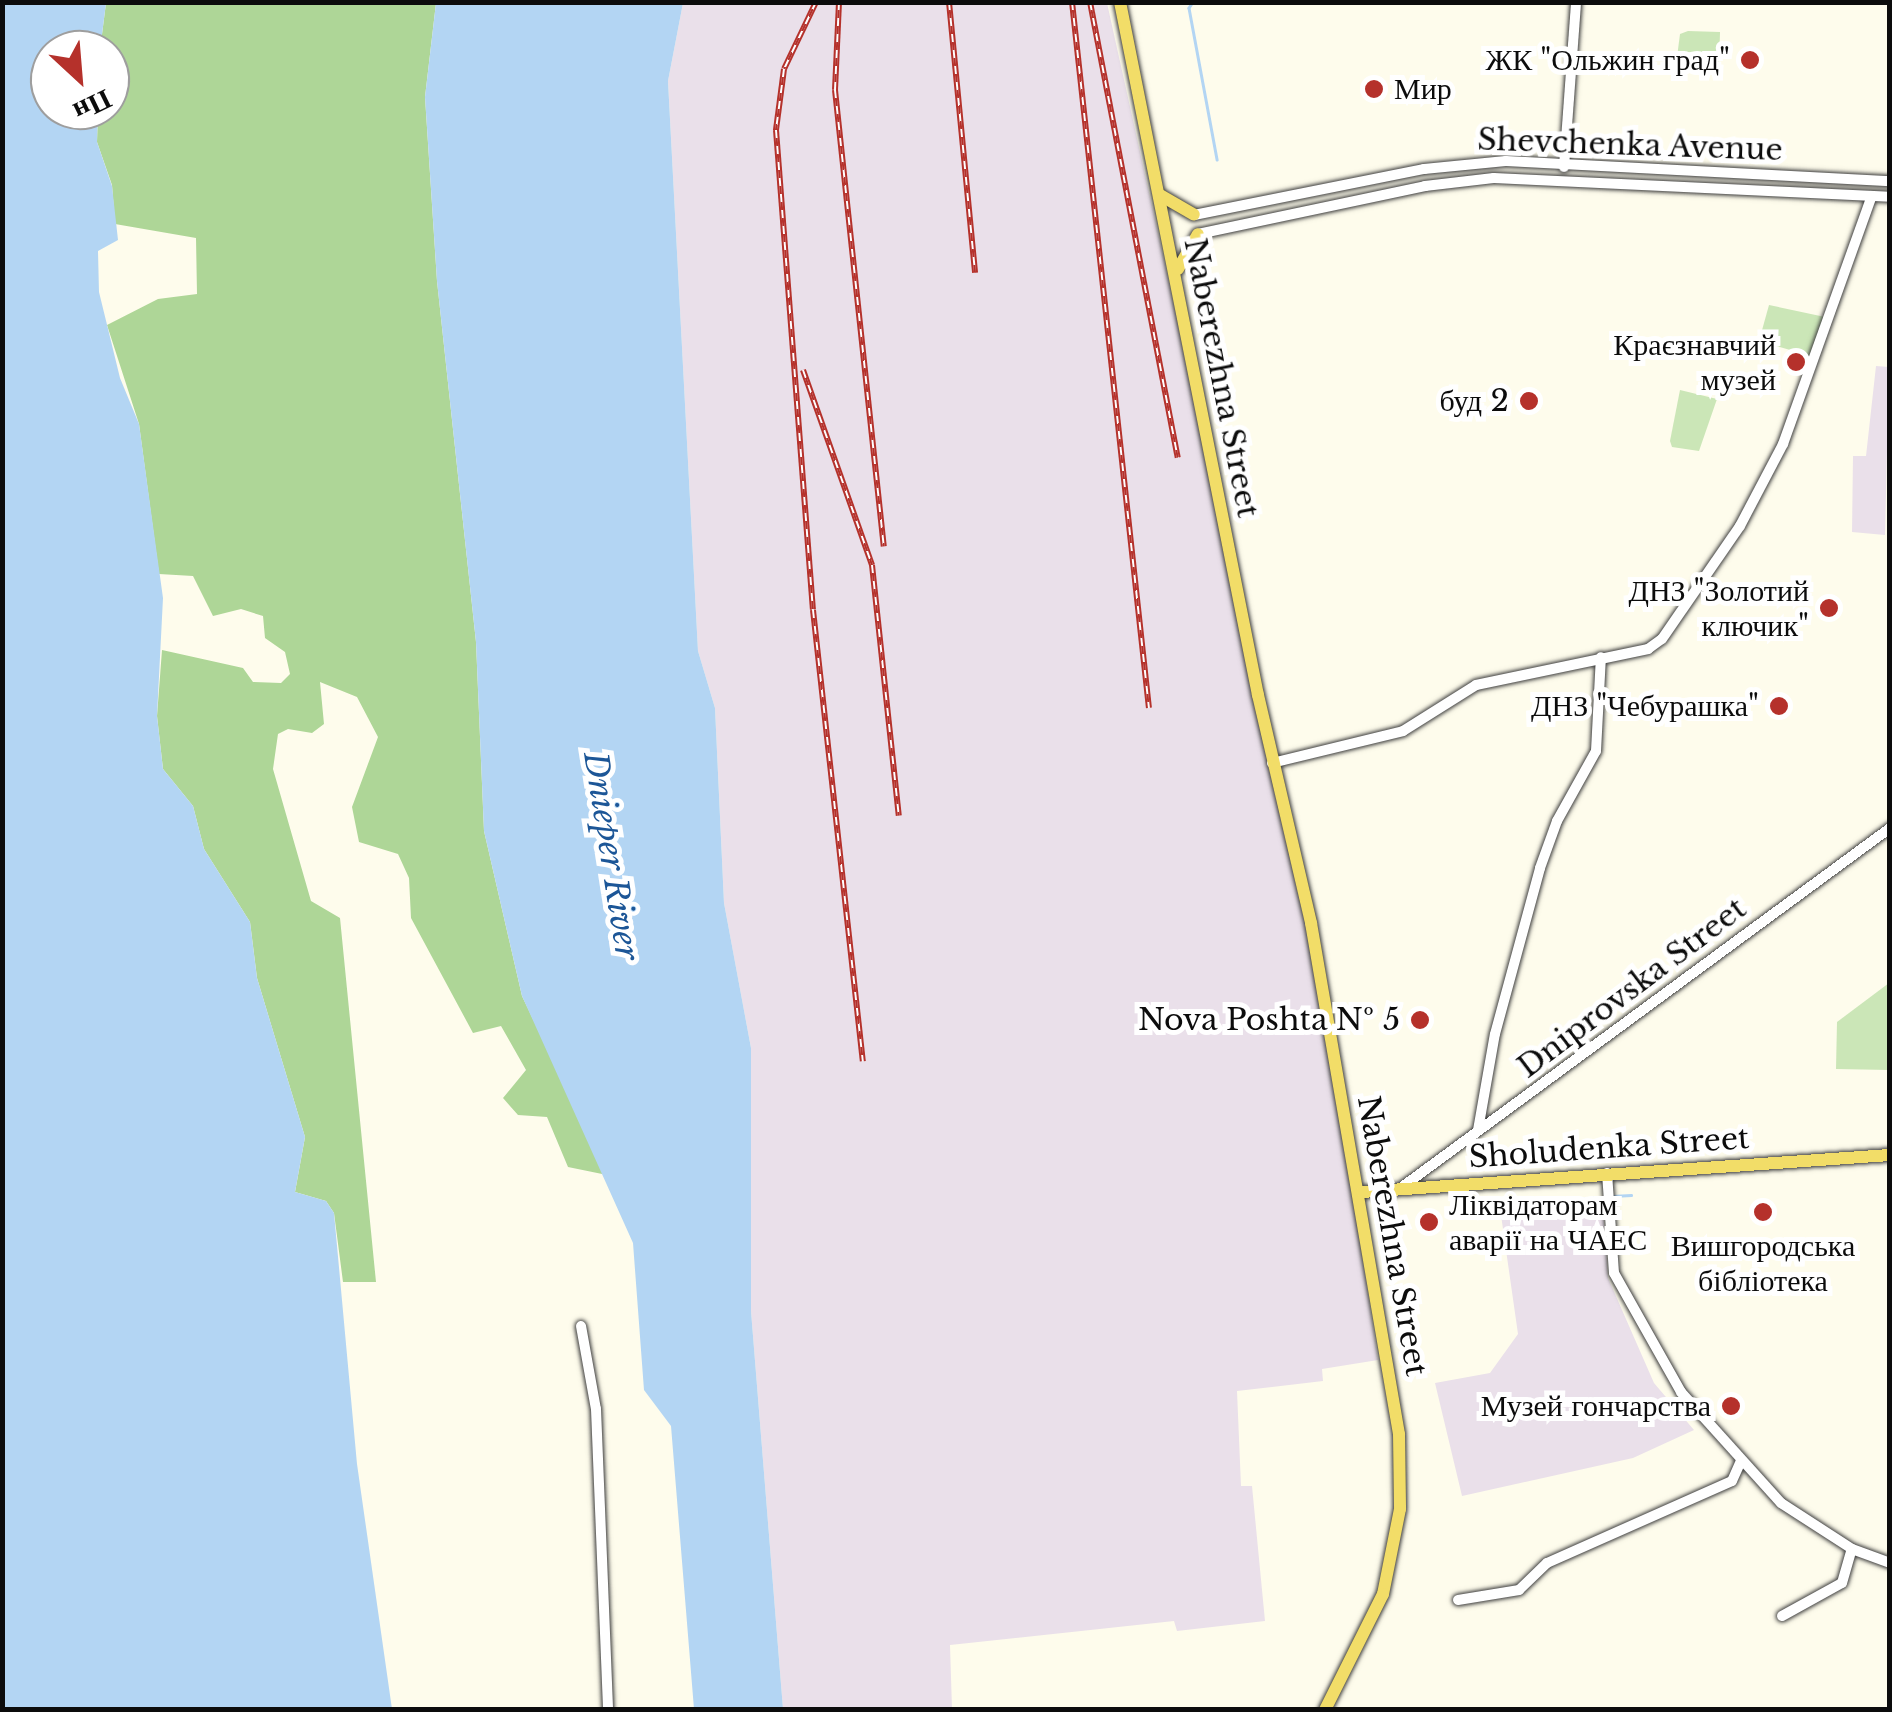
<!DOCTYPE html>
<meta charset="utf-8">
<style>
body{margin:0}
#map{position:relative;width:1892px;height:1712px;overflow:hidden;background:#fefcec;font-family:"Libre Baskerville",serif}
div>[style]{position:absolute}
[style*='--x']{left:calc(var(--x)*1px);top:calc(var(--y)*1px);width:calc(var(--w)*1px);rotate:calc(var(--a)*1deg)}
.industrial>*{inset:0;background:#eae0ea}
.green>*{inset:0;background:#cbe6b7}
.forest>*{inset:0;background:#aed697}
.water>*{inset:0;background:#b3d5f3}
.stream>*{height:2.5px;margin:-1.25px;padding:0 1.25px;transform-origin:1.25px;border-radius:1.25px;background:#b3d5f3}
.roads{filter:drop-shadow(0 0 2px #3f3f3f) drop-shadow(0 0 2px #3f3f3f)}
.minor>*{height:10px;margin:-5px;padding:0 5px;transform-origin:5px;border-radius:5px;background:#fff}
.major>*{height:12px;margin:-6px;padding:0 6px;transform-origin:6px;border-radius:6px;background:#f2dd68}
.rail>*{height:6px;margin-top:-3px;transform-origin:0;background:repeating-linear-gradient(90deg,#fff 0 8px,#b5312b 0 16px);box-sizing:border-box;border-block:2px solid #b5312b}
.dots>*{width:28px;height:28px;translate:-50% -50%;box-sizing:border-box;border:5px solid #fff;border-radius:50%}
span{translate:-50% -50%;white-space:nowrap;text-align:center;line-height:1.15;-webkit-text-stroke:10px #fff;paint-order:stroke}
.poi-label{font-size:30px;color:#0c0c0c}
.right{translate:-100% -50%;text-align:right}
.left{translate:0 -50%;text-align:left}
.street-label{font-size:30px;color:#0c0c0c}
.water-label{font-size:32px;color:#1c5697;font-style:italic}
.frame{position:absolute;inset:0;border:5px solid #0c0c0c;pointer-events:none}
.north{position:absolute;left:30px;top:30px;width:100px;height:100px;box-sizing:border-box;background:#fff;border:2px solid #9e9e9e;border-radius:50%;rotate:154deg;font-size:28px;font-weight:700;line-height:40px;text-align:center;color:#0c0c0c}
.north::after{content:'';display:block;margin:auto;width:35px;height:45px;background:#b5312b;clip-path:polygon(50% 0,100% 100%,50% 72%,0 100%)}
</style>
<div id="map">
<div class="industrial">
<i style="clip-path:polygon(683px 3px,1107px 3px,1311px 923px,1378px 1360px,1322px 1369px,1323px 1381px,1237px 1391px,1241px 1486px,1252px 1486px,1265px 1621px,1177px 1631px,1174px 1621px,950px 1645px,952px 1709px,783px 1709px,751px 1311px,751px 1048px,724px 903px,715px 708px,698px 651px,668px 81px)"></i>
<i style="clip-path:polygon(1876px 366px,1889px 367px,1885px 535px,1852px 532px,1853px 456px,1866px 456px)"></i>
<i style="clip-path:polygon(1603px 1206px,1608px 1278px,1654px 1383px,1694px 1430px,1633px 1458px,1462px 1496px,1435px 1383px,1490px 1373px,1518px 1334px,1501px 1215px)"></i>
</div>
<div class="green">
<i style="clip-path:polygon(1688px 31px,1720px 32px,1719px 65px,1676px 65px,1680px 34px)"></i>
<i style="clip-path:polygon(1769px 305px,1825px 317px,1811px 356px,1759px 341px)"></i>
<i style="clip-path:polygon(1680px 390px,1717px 399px,1699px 451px,1672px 447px,1670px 441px)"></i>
<i style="clip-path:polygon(1889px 983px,1889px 1070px,1836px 1069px,1837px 1022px)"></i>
</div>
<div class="forest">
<i style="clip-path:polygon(106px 3px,436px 3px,425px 97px,437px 281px,476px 642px,484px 831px,522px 996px,607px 1175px,568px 1167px,547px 1117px,518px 1115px,503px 1098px,526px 1070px,501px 1026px,473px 1033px,411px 918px,409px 878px,398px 854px,359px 842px,352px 807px,378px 737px,357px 697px,320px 682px,324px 724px,312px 733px,288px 729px,278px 734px,273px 769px,311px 901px,340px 918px,376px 1282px,343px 1282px,334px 1213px,326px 1201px,295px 1192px,305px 1137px,257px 978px,250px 922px,204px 849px,193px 806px,163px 769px,157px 716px,162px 650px,243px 668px,253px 682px,281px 683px,290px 674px,285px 652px,265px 638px,263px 616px,241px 609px,213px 616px,193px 576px,159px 574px,139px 424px,107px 325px,158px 299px,197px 294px,196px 238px,115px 224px,112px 185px,97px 142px,98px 110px,110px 110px,110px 50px,100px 50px)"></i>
</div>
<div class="water">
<i style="clip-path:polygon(3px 2px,106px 3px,100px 50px,50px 50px,50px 110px,98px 110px,97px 142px,112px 186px,118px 240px,98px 251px,99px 292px,120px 378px,139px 424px,150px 504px,163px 598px,157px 716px,163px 769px,193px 806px,204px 849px,250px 922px,257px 978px,305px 1137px,295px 1192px,326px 1201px,334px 1213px,357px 1464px,392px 1709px,3px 1709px)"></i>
<i style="clip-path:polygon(436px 3px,683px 3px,668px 81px,698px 651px,715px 708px,724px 903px,751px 1048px,751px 1311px,783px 1709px,694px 1709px,671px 1426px,644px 1390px,633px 1243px,522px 996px,484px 831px,476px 642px,437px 281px,425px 97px)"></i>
</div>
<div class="stream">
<i style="--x:1193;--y:2;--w:7;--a:124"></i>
<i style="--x:1189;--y:8;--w:154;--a:79.5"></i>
<i style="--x:1612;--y:1196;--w:19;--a:-3"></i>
<i style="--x:1548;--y:1201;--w:56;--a:-4.1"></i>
</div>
<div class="roads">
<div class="minor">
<i style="--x:1564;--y:167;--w:165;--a:-85.8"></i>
<i style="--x:1194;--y:215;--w:235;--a:-11.3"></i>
<i style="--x:1424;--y:169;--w:82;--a:-5.6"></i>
<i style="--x:1506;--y:161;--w:385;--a:3"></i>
<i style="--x:1198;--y:234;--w:232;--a:-11.9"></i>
<i style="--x:1425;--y:186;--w:69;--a:-6.6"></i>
<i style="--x:1494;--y:178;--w:396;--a:2.7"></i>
<i style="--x:1272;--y:763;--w:135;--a:-13.7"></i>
<i style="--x:1403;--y:731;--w:86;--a:-32.2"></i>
<i style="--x:1476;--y:685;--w:176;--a:-11.8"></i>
<i style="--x:1648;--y:649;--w:17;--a:-36"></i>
<i style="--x:1662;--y:639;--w:137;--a:-55.4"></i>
<i style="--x:1740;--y:526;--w:93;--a:-62.3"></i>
<i style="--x:1783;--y:444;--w:263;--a:-70.3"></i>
<i style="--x:1478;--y:1130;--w:97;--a:-80"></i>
<i style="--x:1495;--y:1034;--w:172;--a:-74.8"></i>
<i style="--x:1540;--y:868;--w:50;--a:-70.1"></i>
<i style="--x:1557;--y:821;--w:80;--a:-60.9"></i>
<i style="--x:1596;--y:751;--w:94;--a:-87"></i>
<i style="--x:1607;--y:1173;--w:100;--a:86"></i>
<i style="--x:1614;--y:1273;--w:137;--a:60.6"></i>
<i style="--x:1681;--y:1392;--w:149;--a:48"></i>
<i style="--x:1781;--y:1503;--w:85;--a:32.9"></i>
<i style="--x:1852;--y:1549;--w:40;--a:20.2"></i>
<i style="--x:1402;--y:1187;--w:606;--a:-36.34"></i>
<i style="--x:581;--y:1326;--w:84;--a:79.8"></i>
<i style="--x:596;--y:1409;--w:301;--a:87.7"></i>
<i style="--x:1458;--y:1600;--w:62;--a:-9.3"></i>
<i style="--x:1519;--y:1590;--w:39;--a:-44"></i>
<i style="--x:1547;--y:1563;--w:202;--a:-23.9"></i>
<i style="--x:1732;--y:1481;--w:22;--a:-66"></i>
<i style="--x:1782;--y:1616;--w:68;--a:-28.8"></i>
<i style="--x:1842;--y:1583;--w:35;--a:-74"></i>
</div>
<div class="major">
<i style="--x:1120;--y:2;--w:707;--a:78.74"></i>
<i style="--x:1258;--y:695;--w:234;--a:76.9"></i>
<i style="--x:1311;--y:923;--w:519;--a:80.23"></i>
<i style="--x:1399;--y:1434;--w:75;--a:89.2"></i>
<i style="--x:1400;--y:1509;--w:87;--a:101.3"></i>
<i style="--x:1383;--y:1594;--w:130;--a:116.6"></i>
<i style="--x:1160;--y:195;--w:39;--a:30"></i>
<i style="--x:1178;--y:269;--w:40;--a:-60.3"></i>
<i style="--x:1362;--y:1192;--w:529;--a:-4.01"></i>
</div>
</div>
<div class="rail">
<i style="--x:816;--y:2;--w:74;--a:115.5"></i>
<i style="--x:784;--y:69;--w:62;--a:97.5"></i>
<i style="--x:776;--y:130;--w:481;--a:85.6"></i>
<i style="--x:813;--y:610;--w:454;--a:83.7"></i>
<i style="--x:839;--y:2;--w:88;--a:92.6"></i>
<i style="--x:835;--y:90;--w:459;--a:83.9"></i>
<i style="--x:949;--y:2;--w:272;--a:84.5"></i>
<i style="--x:1072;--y:2;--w:710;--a:83.78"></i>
<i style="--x:1090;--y:2;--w:464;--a:79.1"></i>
<i style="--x:803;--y:370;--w:207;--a:70.5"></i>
<i style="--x:872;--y:565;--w:252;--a:83.9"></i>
</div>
<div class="dots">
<i style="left:1750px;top:60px;background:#b5312b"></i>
<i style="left:1374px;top:89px;background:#b5312b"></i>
<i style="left:1796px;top:362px;background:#b5312b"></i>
<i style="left:1529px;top:401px;background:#b5312b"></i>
<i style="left:1829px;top:608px;background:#b5312b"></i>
<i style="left:1779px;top:706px;background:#b5312b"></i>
<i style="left:1420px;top:1020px;background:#b5312b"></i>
<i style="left:1763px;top:1212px;background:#b5312b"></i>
<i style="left:1429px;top:1222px;background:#b5312b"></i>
<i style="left:1731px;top:1406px;background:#b5312b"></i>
</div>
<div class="poi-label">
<span class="right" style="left:1730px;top:60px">ЖК "Ольжин град"</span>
<span class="left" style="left:1394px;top:89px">Мир</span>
<span class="right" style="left:1776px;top:362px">Краєзнавчий<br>музей</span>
<span class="right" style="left:1509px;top:401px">буд 2</span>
<span class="right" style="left:1809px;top:608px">ДНЗ "Золотий<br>ключик"</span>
<span class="right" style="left:1759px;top:706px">ДНЗ "Чебурашка"</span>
<span class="right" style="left:1400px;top:1020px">Nova Poshta № 5</span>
<span class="left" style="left:1449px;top:1222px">Ліквідаторам<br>аварії на ЧАЕС</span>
<span style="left:1763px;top:1263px">Вишгородська<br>бібліотека</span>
<span class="right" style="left:1711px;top:1406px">Музей гончарства</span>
</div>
<div class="street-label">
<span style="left:1630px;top:145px;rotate:2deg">Shevchenka Avenue</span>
<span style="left:1221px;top:378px;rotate:79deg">Naberezhna Street</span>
<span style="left:1632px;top:988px;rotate:-37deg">Dniprovska Street</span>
<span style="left:1609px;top:1148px;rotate:-4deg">Sholudenka Street</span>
<span style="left:1392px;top:1236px;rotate:80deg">Naberezhna Street</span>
</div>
<div class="water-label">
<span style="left:611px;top:856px;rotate:81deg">Dnieper River</span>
</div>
<div class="frame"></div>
<div class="north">Пн</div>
</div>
